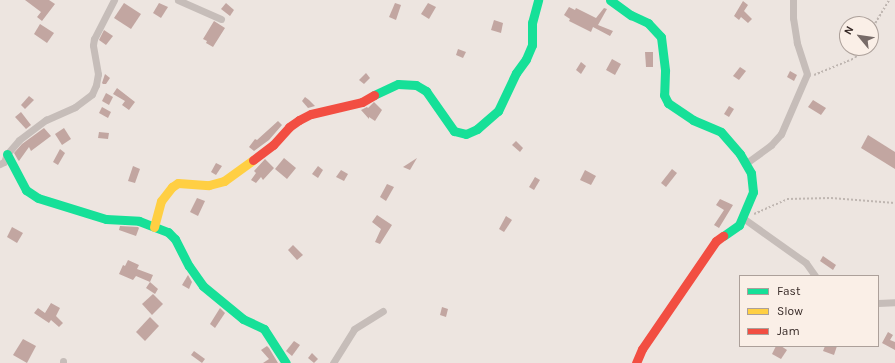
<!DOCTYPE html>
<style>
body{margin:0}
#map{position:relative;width:895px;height:363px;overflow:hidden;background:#ede5e0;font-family:Karla,sans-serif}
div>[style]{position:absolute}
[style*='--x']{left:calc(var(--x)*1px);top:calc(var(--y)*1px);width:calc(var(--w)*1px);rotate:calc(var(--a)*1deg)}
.building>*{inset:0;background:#c2a6a1}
.path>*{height:1.5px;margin-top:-0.75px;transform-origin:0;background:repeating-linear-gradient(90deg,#bfb6b1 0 2px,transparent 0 4px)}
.street>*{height:7px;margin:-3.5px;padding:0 3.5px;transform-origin:3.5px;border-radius:3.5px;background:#c6bdb9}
.fast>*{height:9px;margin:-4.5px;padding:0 4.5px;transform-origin:4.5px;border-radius:4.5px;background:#16e098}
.slow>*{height:9px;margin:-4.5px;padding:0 4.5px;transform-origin:4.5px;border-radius:4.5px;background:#ffcf43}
.jam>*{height:9px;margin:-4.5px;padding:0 4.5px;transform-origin:4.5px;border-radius:4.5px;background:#f24e42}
span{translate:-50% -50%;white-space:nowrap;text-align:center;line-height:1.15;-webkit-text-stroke:3px #faefe7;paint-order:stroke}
.legend{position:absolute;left:739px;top:275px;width:140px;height:72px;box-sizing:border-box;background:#faefe7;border:1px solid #aca09a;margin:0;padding:5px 7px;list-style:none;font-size:12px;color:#372a27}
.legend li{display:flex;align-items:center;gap:8px;height:20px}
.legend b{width:20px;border:1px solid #aca09a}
.north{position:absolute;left:839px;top:16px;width:40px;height:40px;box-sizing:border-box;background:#faefe7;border:1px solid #aca09a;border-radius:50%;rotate:299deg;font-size:11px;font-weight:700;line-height:16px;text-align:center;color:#372a27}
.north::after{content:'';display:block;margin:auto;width:14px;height:18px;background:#776b68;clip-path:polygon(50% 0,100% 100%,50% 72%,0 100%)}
</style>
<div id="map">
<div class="building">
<i style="clip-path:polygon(25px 0,49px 0,55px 4px,42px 21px,37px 17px,41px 12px)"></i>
<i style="clip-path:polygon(743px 1px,748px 5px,744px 11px,752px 19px,748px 23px,741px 17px,739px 20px,734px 16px)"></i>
<i style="clip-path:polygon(124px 3px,141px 14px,131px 29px,114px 18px)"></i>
<i style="clip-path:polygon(159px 3px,168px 7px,161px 18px,153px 13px)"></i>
<i style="clip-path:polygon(226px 3px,234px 10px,230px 16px,221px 9px)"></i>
<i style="clip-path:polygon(395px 3px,401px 5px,396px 20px,389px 17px)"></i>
<i style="clip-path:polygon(428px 3px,436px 7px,429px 19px,421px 14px)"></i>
<i style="clip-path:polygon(569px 7px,575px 10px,576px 8px,596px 18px,604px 8px,607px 9px,598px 25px,613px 31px,610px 36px,593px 27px,591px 32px,569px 21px,570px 19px,564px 15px)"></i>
<i style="clip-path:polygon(494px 20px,503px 23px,501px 33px,491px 30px)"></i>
<i style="clip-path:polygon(214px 21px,225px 28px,213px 47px,206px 43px,207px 41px,203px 39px)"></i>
<i style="clip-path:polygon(40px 24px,54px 33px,47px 43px,34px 34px)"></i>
<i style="clip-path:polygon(104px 30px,113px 36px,106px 45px,99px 40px)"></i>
<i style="clip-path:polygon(458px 49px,466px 52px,463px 58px,456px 55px)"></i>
<i style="clip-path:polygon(645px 52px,653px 52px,653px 67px,646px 67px)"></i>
<i style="clip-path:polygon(612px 59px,621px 64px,615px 75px,606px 70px)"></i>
<i style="clip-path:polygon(581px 62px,586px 66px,581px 74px,576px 70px)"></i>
<i style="clip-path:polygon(740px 67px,746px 71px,739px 80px,733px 76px)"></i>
<i style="clip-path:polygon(790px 71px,797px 75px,794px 81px,787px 77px)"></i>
<i style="clip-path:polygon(366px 73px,370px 78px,364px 84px,359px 80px)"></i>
<i style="clip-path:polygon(105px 74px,110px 78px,106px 84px,103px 84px,102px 83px)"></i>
<i style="clip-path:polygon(117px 88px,135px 102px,129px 110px,122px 105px,125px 101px,113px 94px)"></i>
<i style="clip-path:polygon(106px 93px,113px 97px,109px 105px,102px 101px)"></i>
<i style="clip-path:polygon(29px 96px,34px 100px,25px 109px,21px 105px)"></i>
<i style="clip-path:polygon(305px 97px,309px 100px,315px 106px,308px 108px,302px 101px)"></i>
<i style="clip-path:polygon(813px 100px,826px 108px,821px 115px,808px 107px)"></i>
<i style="clip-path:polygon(374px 102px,382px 110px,375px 121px,369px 117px,369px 119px,361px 110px,367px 107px,368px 108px)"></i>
<i style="clip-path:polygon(729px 106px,734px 109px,729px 117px,724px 114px)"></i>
<i style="clip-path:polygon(102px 107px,111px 112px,108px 118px,99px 113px)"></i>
<i style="clip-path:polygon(21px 112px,31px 125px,26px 129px,15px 117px)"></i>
<i style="clip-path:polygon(278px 121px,282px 125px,269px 140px,254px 151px,249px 147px,255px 139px,257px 140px)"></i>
<i style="clip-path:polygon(44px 128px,51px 136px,31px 151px,29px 147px,19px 161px,18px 160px,14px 153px,22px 144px)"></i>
<i style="clip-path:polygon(64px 128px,71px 139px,62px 145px,55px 134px)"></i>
<i style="clip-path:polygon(99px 132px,109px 133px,108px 139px,98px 138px)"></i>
<i style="clip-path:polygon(868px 135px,895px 152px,895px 169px,861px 148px)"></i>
<i style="clip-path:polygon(516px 141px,523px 148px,520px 152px,512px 145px)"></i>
<i style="clip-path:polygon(60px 149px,65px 153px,58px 165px,53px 162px)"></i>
<i style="clip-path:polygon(284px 158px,296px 168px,287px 179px,275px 169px)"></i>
<i style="clip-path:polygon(417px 158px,410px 170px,403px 167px)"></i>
<i style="clip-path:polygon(265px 159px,274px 168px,263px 180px,261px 177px,256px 183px,251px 180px,256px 173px,254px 171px)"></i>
<i style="clip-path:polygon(216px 163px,222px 166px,216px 175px,211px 172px)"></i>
<i style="clip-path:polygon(133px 166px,140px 169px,135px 183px,128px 181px)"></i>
<i style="clip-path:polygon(318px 166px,323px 170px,318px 178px,312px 174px)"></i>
<i style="clip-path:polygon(672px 169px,677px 173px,666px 187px,661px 183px)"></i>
<i style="clip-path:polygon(341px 170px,348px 174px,344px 181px,336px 177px)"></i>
<i style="clip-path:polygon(585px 170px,596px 176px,591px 185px,580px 180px)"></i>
<i style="clip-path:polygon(535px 177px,540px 180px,534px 190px,529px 187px)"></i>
<i style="clip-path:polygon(387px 184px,394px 187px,386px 201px,380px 197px)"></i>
<i style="clip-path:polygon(197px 198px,205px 201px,198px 216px,190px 212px)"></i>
<i style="clip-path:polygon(720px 199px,733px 205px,719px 228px,714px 225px,724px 210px,716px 205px)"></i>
<i style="clip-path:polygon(377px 215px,392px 225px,380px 244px,375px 242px,381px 229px,372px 222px)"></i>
<i style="clip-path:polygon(506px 216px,512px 220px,504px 232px,499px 229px)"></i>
<i style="clip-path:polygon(120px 226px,138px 227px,139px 228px,136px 236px,119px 230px)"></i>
<i style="clip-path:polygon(12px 227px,23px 233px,17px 243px,7px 237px)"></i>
<i style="clip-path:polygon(293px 245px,303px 255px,297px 260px,288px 250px)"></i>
<i style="clip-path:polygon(823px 256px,836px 265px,833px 270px,820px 261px)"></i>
<i style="clip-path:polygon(128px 260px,139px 265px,137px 269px,153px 275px,150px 282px,136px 276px,133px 280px,119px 274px,123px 265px,125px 266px)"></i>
<i style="clip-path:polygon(188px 275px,192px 282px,189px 289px,182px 285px)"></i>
<i style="clip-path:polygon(150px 282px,158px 289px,155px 294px,146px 288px)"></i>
<i style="clip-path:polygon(153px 294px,163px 304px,152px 315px,142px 304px)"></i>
<i style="clip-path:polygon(51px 303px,60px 308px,56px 316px,63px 323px,59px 327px,51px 320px,49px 323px,34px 313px,38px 308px,45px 313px)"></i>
<i style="clip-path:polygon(442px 307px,448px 309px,446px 317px,440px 315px)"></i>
<i style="clip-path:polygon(220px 308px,225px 313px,215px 328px,210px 324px)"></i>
<i style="clip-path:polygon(150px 317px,159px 326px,145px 341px,136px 332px)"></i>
<i style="clip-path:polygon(888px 332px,893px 335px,890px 340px,895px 342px,895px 350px,882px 343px)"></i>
<i style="clip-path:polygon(23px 339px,36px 346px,27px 363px,13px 355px)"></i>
<i style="clip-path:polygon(294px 341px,300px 345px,292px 356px,286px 351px)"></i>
<i style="clip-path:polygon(267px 346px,269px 348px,278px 363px,263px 363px,269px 359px,261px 350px)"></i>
<i style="clip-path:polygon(776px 346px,781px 346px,787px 350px,781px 359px,772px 354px)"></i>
<i style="clip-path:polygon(825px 346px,837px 346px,834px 355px,823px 351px)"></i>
<i style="clip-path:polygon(194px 351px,205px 359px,202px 363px,191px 355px)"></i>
<i style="clip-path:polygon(312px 353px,318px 359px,314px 363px,308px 358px)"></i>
</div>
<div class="path">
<i style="--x:871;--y:30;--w:35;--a:-59"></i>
<i style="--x:814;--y:75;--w:44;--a:-22.5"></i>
<i style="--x:855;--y:58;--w:11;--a:-63"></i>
<i style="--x:754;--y:214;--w:36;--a:-24"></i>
<i style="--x:787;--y:199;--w:44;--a:-1.3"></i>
<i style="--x:831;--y:198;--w:64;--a:4.5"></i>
</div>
<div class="street">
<i style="--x:178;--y:0;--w:47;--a:23.8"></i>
<i style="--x:0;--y:164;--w:4;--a:-27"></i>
<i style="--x:4;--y:162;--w:9;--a:-69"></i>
<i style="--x:7;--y:154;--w:18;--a:-49"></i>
<i style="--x:19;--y:140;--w:34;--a:-37"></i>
<i style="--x:46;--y:120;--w:32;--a:-24"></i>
<i style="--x:75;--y:107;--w:21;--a:-37"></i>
<i style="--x:92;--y:94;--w:10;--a:-66"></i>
<i style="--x:96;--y:85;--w:11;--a:-80"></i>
<i style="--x:98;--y:74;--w:29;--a:-100"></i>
<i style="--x:93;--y:45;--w:6;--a:-81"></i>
<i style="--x:94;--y:39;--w:44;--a:-62.9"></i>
<i style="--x:745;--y:164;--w:32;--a:-36"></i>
<i style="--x:771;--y:145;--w:15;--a:-48"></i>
<i style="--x:781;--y:134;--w:65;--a:-66.6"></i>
<i style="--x:807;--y:74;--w:33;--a:-108"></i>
<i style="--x:797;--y:43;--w:25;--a:-99"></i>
<i style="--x:793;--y:18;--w:18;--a:-90"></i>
<i style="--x:743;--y:218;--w:77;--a:35.5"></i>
<i style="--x:806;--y:263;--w:16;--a:55"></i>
<i style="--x:878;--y:303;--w:17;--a:-3"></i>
<i style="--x:63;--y:363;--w:2;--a:-90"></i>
<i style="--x:333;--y:363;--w:40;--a:-58"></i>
<i style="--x:354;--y:329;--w:34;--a:-32"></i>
</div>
<div class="fast">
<i style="--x:610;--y:0;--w:26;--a:36"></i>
<i style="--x:631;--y:15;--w:19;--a:25"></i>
<i style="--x:648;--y:23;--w:19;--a:47"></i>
<i style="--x:661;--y:37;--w:34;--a:83"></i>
<i style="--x:665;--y:71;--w:24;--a:92"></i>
<i style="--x:664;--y:95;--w:9;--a:63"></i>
<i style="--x:668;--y:103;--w:30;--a:34"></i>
<i style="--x:693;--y:120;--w:30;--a:23"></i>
<i style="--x:721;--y:132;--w:29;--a:49"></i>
<i style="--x:740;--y:154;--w:22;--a:60"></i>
<i style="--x:751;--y:173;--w:19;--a:84"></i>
<i style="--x:753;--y:192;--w:36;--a:113"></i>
<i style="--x:739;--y:225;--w:19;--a:145"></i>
<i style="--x:374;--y:95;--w:26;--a:-25"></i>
<i style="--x:398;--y:84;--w:18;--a:3"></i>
<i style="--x:416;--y:85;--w:12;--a:31"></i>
<i style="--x:426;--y:91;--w:49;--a:55"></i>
<i style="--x:454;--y:131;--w:12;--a:14"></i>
<i style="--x:466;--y:134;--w:12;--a:-24"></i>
<i style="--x:477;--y:129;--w:28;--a:-41"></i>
<i style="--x:498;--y:111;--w:42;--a:-64.7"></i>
<i style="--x:516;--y:73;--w:17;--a:-54"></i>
<i style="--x:526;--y:59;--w:15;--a:-67"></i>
<i style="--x:532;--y:45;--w:22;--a:-90"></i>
<i style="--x:532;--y:23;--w:24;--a:-75"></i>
<i style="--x:7;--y:154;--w:41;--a:62.2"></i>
<i style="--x:26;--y:190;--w:14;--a:34"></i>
<i style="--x:38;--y:198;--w:71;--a:17.2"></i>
<i style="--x:106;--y:219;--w:33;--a:3"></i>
<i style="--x:139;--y:221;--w:31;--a:21"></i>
<i style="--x:168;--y:232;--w:10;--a:45"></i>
<i style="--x:175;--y:239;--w:30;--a:63"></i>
<i style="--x:189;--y:266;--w:24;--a:55"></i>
<i style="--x:203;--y:286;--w:52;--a:39.5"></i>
<i style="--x:243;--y:319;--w:23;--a:25"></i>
<i style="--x:264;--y:329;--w:40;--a:57.1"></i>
</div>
<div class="slow">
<i style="--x:154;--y:227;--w:27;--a:-75"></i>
<i style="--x:161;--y:201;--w:18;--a:-52"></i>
<i style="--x:172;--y:187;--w:7;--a:-34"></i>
<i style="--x:178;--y:183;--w:31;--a:4"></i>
<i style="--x:209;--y:185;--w:16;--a:-15"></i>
<i style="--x:224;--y:181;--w:36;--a:-36"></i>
</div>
<div class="jam">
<i style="--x:253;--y:160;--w:25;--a:-37"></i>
<i style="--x:273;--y:145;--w:24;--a:-48"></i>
<i style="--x:289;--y:127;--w:12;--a:-35"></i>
<i style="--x:299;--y:120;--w:13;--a:-27"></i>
<i style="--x:311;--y:114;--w:52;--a:-13.2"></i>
<i style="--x:362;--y:102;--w:14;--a:-30"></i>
<i style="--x:636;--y:363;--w:15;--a:-67"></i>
<i style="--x:642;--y:349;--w:131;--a:-55.6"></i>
<i style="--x:716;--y:241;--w:9;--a:-36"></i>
</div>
<ul class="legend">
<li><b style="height:5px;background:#16e098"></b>Fast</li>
<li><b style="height:5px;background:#ffcf43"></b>Slow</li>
<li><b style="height:5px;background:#f24e42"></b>Jam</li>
</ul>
<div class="north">N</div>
</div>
